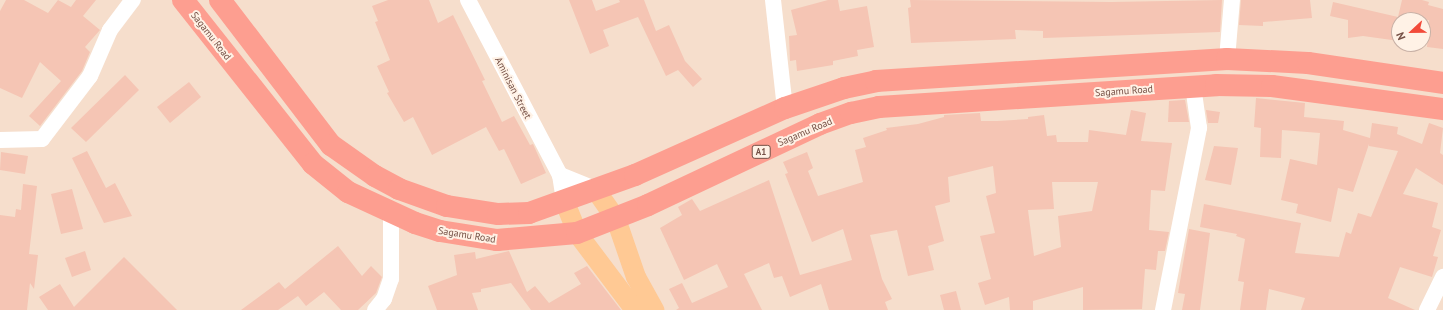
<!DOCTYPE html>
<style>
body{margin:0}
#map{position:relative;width:1443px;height:310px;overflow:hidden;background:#feedde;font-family:"PT Sans",sans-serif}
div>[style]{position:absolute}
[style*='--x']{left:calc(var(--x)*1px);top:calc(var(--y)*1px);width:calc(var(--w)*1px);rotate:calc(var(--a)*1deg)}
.residential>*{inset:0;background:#f6decc}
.building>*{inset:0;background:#f5c5b4}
.minor>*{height:16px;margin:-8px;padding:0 8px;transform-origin:8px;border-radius:8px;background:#fff}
.major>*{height:20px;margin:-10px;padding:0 10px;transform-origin:10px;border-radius:10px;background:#ffc994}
.highway>*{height:22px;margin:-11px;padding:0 11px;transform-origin:11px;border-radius:11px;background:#fd9e90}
span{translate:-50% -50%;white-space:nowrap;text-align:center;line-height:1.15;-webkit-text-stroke:4px #fff2e6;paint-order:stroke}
.shield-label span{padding:1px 3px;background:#fff2e6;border:1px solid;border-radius:3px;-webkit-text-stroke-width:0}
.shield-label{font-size:9px;color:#755045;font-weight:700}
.street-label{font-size:10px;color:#755045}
.north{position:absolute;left:1391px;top:12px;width:40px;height:40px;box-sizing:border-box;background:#fff2e6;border:1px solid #c8b1a6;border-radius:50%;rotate:248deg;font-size:11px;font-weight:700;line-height:16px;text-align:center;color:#755045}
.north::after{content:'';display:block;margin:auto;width:14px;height:18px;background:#f24a39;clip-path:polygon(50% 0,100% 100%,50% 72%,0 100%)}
</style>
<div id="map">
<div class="residential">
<i style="clip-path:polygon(evenodd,0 0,1443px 0,1443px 310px,0 310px,0 0,1399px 20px,1423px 20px,1423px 44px,1399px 44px,1399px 20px)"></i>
</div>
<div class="building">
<i style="clip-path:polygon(6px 0,24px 0,48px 13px,58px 0,71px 7px,76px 0,96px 0,83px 16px,100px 30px,85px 47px,90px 52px,82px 71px,40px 126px,29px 116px,61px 81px,40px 62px,22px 98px,0 88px,0 11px)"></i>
<i style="clip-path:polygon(388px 0,429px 0,438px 23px,453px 15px,485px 80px,482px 81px,502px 122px,514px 116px,530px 145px,533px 144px,546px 173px,521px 184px,504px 149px,499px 151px,486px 127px,432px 155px,413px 117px,404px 122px,387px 93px,389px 92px,377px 66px,390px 60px,375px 22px,378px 21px,372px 6px)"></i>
<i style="clip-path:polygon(569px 0,592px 0,596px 11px,620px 2px,619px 0,644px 0,656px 31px,669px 25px,685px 61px,702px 79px,693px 87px,678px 70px,666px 76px,638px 17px,603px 30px,609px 46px,590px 54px)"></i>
<i style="clip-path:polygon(828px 0,838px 0,840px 11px,867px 6px,874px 47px,857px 50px,858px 56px,833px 61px,833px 65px,797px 71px,796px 60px,790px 61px,789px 36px,797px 35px,791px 10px)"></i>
<i style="clip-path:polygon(910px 0,1111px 2px,1222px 0,1220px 32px,1043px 38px,1043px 31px,1015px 30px,1016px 39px,911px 43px,908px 8px,911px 7px)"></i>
<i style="clip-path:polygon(1241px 0,1310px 0,1312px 18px,1263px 22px,1263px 26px,1239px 25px)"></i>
<i style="clip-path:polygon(1402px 0,1422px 0,1429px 2px,1428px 5px,1443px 9px,1443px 49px,1427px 47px,1429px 20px,1399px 20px,1399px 41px,1363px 36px,1348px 38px,1348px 20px,1330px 16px,1333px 2px,1398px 17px)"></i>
<i style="clip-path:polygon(125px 75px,139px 90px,86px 142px,71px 128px)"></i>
<i style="clip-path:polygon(189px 82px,201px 97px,170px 123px,157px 107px)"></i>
<i style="clip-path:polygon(1256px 98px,1305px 103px,1304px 117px,1344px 121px,1343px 130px,1370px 138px,1372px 123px,1398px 127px,1397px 134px,1422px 144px,1429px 123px,1443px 128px,1440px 153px,1443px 155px,1443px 185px,1416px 168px,1403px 194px,1438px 203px,1432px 227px,1441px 230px,1433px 256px,1438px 257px,1432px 277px,1400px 267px,1388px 298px,1415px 310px,1301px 310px,1305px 298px,1269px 289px,1266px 310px,1240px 310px,1244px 282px,1238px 281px,1245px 239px,1236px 236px,1237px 234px,1200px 227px,1204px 204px,1301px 223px,1295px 253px,1339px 257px,1346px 232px,1351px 234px,1358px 213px,1371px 217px,1398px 151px,1369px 146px,1369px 144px,1353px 192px,1338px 188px,1331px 222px,1296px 213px,1298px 204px,1281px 200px,1290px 159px,1317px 165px,1320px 133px,1282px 130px,1281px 158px,1260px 157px,1261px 128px,1254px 127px)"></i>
<i style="clip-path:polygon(1183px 100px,1185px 100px,1189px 122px,1168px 122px,1169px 101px)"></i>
<i style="clip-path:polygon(evenodd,1131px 110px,1146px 113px,1141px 141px,1172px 143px,1165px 191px,1151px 190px,1149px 230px,1169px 232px,1165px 251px,1158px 251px,1156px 270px,1145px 269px,1142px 309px,1083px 310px,1083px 287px,1033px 301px,1033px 310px,1010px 310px,1009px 297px,985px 305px,978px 283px,991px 279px,980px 236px,995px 233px,986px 196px,996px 193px,993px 166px,948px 177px,950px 202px,935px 206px,944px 241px,928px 246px,934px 270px,908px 276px,897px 230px,870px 235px,882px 279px,892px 299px,885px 302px,888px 310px,829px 310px,821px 284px,790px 297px,782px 276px,774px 278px,769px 263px,744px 274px,762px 310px,676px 310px,679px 308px,669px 289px,682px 283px,692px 303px,728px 287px,717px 264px,684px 280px,660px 228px,682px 215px,678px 207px,692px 199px,700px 211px,769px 180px,800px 275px,852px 260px,843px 229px,812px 242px,785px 174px,788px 173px,783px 162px,807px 152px,813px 168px,808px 171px,818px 196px,863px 182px,855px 150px,866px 147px,863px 138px,887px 130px,886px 128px,918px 124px,944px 117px,944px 115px,980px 113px,981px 121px,997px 121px,1028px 119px,1028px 117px,1044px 115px,1047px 136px,1056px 135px,1057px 142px,1088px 142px,1089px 130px,1126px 135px,1131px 110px,1052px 182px,1098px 182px,1092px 211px,1058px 216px,1061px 247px,1034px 256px,1028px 210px,1054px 209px,1052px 182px)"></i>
<i style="clip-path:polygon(1206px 110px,1220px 112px,1218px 123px,1208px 123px)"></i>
<i style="clip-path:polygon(1214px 146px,1238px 148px,1231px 185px,1205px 180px)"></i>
<i style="clip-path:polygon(87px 151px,106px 188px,115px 183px,132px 216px,104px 223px,72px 158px)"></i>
<i style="clip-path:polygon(1px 152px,28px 156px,25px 174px,0 170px)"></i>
<i style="clip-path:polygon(23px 184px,37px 186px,29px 254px,38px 255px,34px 289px,30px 283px,27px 310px,0 310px,0 215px,15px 217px,16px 209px,21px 210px)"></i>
<i style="clip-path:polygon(72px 189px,83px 229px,61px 234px,51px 194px)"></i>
<i style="clip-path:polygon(1189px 229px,1210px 233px,1200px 310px,1182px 310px,1185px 294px,1178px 293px)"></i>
<i style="clip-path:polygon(338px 246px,362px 276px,371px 266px,382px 277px,376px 293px,358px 310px,341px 310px,324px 292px,306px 306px,298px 296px,278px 310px,241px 310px,279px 282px,285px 289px)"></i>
<i style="clip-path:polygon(85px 251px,91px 270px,72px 277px,65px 258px)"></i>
<i style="clip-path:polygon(509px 251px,527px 292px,535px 286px,549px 303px,581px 284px,574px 273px,587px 266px,621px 310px,531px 310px,511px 283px,481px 289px,481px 292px,472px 293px,478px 310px,437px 310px,428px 286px,457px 275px,454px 255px,475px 252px,476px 259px)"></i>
<i style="clip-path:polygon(124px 257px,177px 310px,48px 310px,39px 297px,60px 284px,74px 307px)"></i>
<i style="clip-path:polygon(956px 291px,961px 310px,944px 310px,940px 295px)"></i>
</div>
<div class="minor">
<i style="--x:468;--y:0;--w:198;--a:62.3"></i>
<i style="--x:560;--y:175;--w:25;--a:81"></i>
<i style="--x:773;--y:0;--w:109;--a:83.7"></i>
<i style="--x:1227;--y:59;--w:59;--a:-85.2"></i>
<i style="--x:0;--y:140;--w:42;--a:-1.4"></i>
<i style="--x:42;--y:139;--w:79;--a:-52.7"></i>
<i style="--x:90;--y:76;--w:50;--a:-66.5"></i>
<i style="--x:110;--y:30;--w:38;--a:-53"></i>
<i style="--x:560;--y:175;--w:38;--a:22"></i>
<i style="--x:375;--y:310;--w:14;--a:-51"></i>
<i style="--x:384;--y:299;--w:21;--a:-71"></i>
<i style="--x:391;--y:279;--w:66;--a:-90"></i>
<i style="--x:1163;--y:310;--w:186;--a:-78.8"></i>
<i style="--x:1199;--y:128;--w:42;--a:-98.1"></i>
<i style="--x:1427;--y:310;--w:37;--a:-64"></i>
</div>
<div class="major">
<i style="--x:595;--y:189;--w:37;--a:55"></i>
<i style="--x:616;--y:219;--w:61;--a:71"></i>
<i style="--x:636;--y:277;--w:38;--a:61"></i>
<i style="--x:564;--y:200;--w:35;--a:68"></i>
<i style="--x:577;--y:233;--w:96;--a:53"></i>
</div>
<div class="highway">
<i style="--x:183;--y:0;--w:209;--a:51.6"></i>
<i style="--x:313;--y:164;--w:45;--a:38.7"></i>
<i style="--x:348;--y:192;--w:74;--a:24.8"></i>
<i style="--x:415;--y:223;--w:26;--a:18"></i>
<i style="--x:440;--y:231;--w:58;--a:9"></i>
<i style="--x:497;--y:240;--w:80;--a:-5"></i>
<i style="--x:577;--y:233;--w:76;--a:-21.5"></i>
<i style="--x:648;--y:205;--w:190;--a:-25.2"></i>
<i style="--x:820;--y:124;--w:33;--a:-20"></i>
<i style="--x:851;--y:113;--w:29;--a:-12"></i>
<i style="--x:879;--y:107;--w:338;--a:-3.7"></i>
<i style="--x:1216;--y:85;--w:56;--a:1"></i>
<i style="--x:1272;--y:86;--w:173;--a:7.7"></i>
<i style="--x:220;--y:0;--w:183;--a:52.6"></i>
<i style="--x:331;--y:145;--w:54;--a:35.2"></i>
<i style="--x:375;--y:176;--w:27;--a:28"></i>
<i style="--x:399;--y:189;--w:51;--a:19.5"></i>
<i style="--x:447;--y:206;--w:52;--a:8.9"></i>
<i style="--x:498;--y:214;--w:31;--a:-2"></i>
<i style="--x:529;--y:213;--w:113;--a:-19.7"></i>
<i style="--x:635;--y:175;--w:164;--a:-24.1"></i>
<i style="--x:785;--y:108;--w:62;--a:-18.7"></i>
<i style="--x:844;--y:88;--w:33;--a:-12"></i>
<i style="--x:876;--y:81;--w:352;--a:-3.6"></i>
<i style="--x:1227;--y:59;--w:81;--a:2.8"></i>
<i style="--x:1308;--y:63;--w:136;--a:8.4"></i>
</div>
<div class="shield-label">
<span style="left:761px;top:152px">A1</span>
</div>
<div class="street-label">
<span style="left:211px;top:36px;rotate:52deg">Sagamu Road</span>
<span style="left:513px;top:88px;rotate:63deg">Aminisan Street</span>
<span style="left:1124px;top:91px;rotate:-4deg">Sagamu Road</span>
<span style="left:805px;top:132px;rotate:-23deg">Sagamu Road</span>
<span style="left:467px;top:235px;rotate:9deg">Sagamu Road</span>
</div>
<div class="north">N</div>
</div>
